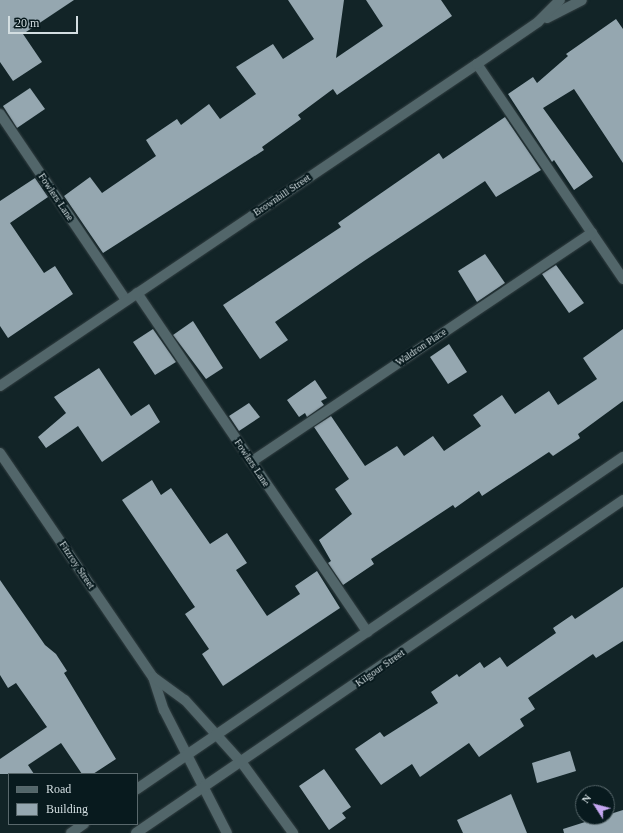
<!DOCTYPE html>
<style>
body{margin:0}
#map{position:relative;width:623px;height:833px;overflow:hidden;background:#122427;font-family:"Times New Roman",serif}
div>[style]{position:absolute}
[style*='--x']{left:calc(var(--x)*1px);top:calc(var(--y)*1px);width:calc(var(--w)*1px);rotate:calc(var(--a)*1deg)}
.building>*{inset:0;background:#95a7b0}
.roads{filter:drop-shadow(0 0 1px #333f42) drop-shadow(0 0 1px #333f42)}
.minor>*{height:10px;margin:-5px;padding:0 5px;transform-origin:5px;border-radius:5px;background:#52666a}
span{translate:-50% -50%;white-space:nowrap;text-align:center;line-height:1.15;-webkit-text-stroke:4px #081a1e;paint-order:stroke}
.street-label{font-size:10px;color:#d3dee1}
.legend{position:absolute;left:8px;top:773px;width:130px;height:52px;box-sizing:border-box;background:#081a1e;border:1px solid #59686c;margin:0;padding:5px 7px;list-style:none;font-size:12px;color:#d3dee1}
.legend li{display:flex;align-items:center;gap:8px;height:20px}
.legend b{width:20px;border:1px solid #59686c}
.north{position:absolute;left:575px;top:785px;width:40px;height:40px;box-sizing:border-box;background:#081a1e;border:1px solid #59686c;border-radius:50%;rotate:306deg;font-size:11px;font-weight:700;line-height:16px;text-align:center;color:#d3dee1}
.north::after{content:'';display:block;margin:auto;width:14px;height:18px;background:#c5a7f1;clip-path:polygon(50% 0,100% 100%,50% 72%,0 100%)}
.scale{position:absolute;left:8px;top:16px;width:70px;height:18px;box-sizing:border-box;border:2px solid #d3dee1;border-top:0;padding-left:5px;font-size:12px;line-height:14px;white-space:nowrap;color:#d3dee1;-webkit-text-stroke:3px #081a1e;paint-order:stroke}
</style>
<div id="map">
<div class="building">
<i style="clip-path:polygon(0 0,74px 0,23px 34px,42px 62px,13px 81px,0 62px)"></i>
<i style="clip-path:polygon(288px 0,344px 0,336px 58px,383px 26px,366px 0,441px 0,452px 16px,337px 95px,333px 89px,298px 115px,301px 119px,262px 147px,264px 150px,103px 253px,64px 196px,90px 177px,102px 193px,156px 156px,146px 140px,177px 119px,181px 125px,209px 104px,220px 119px,256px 94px,236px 67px,273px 44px,283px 59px,314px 39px)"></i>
<i style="clip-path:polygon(616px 19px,623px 29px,623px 163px,574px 89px,543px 108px,593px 177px,574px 190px,554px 160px,552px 162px,508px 94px,533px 77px,537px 83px,568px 56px,566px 54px)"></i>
<i style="clip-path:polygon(30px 88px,45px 109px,17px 128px,3px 106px)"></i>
<i style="clip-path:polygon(505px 117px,541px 170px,496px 197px,485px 181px,364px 261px,275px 322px,288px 340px,260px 359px,223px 305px,341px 227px,338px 223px,439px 153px,443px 159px)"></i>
<i style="clip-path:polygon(35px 178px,48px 197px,10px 223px,44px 273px,55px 266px,73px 294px,8px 338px,0 326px,0 201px)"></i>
<i style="clip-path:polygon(485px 254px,505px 283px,477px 302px,458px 271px)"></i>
<i style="clip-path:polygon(556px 265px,584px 303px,569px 313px,542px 274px)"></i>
<i style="clip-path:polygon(193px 321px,223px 368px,206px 379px,173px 335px)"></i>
<i style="clip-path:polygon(153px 329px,176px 362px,155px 375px,133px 342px)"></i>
<i style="clip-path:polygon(623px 329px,623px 401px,578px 434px,580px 438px,553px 456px,549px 452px,482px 496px,479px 491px,455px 508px,453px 505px,371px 559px,374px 564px,343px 585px,328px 563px,331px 561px,319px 540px,352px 514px,335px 489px,349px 479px,314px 427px,331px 416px,365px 466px,397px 446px,404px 456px,433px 436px,444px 451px,481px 426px,473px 415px,502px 395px,515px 414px,549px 391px,558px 405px,597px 379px,583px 358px)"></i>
<i style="clip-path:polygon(449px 344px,467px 372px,448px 384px,430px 357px)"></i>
<i style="clip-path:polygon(99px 368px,131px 416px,149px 404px,160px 422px,102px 462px,78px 426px,46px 448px,38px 437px,66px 413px,54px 397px)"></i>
<i style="clip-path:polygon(315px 380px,327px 398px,321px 401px,324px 405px,307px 417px,305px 413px,299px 417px,287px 400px)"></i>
<i style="clip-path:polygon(249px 403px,260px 417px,239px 431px,229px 416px)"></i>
<i style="clip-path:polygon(152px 480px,161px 495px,171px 488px,210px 544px,227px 533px,247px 563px,236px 570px,267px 616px,300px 594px,295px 586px,317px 571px,340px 608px,223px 686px,202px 654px,209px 649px,185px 614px,195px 607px,122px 500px)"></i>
<i style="clip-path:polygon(0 580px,45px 645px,56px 654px,67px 671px,64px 673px,116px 759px,93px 774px,82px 774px,61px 743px,28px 765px,34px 774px,0 774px,0 759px,47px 727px,16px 683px,8px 688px,0 675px)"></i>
<i style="clip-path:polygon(623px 587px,623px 641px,596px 658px,593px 654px,528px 698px,535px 709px,520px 719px,524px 726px,479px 757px,469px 743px,420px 777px,412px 764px,381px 785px,355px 749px,380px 732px,384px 737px,438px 703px,431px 692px,457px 674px,459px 677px,480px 662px,484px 668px,500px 657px,507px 667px,556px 633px,553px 628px,572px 615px,575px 619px)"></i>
<i style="clip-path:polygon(570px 751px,576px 771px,537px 783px,532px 763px)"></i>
<i style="clip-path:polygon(324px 769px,351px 807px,342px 813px,346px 818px,329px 830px,299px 786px)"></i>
<i style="clip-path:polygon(511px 794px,527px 833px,463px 833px,457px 820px)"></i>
<i style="clip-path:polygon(623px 810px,623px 833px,564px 833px,563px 829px)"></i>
</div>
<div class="roads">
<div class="minor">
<i style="--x:547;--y:18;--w:39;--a:-27"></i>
<i style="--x:477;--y:64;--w:260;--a:55.8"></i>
<i style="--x:0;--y:114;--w:225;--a:55.9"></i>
<i style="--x:137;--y:293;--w:410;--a:55.8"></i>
<i style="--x:0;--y:386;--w:576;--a:-34.02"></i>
<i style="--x:477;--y:64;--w:74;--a:-34.5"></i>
<i style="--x:538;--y:22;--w:31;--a:-45"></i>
<i style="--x:0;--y:453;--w:271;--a:55.7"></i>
<i style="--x:153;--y:677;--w:35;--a:72"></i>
<i style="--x:164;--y:710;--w:138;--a:62.9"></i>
<i style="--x:251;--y:462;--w:411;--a:-33.9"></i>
<i style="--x:153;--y:677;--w:39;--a:36"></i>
<i style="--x:185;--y:700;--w:85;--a:47.9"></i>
<i style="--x:242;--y:763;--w:87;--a:53.9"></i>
<i style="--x:137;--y:789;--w:589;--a:-34.34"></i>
<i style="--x:71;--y:833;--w:16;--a:-35"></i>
<i style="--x:136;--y:833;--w:590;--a:-34.36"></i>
</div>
</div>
<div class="street-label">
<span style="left:282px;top:195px;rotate:-34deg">Brownbill Street</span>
<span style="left:56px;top:197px;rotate:56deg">Fowlers Lane</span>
<span style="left:421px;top:347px;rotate:-34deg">Waldron Place</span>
<span style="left:252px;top:463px;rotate:56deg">Fowlers Lane</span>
<span style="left:77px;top:565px;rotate:56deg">Fitzroy Street</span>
<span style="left:380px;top:668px;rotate:-35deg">Kilgour Street</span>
</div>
<ul class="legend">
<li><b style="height:5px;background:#52666a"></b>Road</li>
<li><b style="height:11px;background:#95a7b0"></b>Building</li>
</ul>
<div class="north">N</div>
<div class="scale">20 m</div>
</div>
